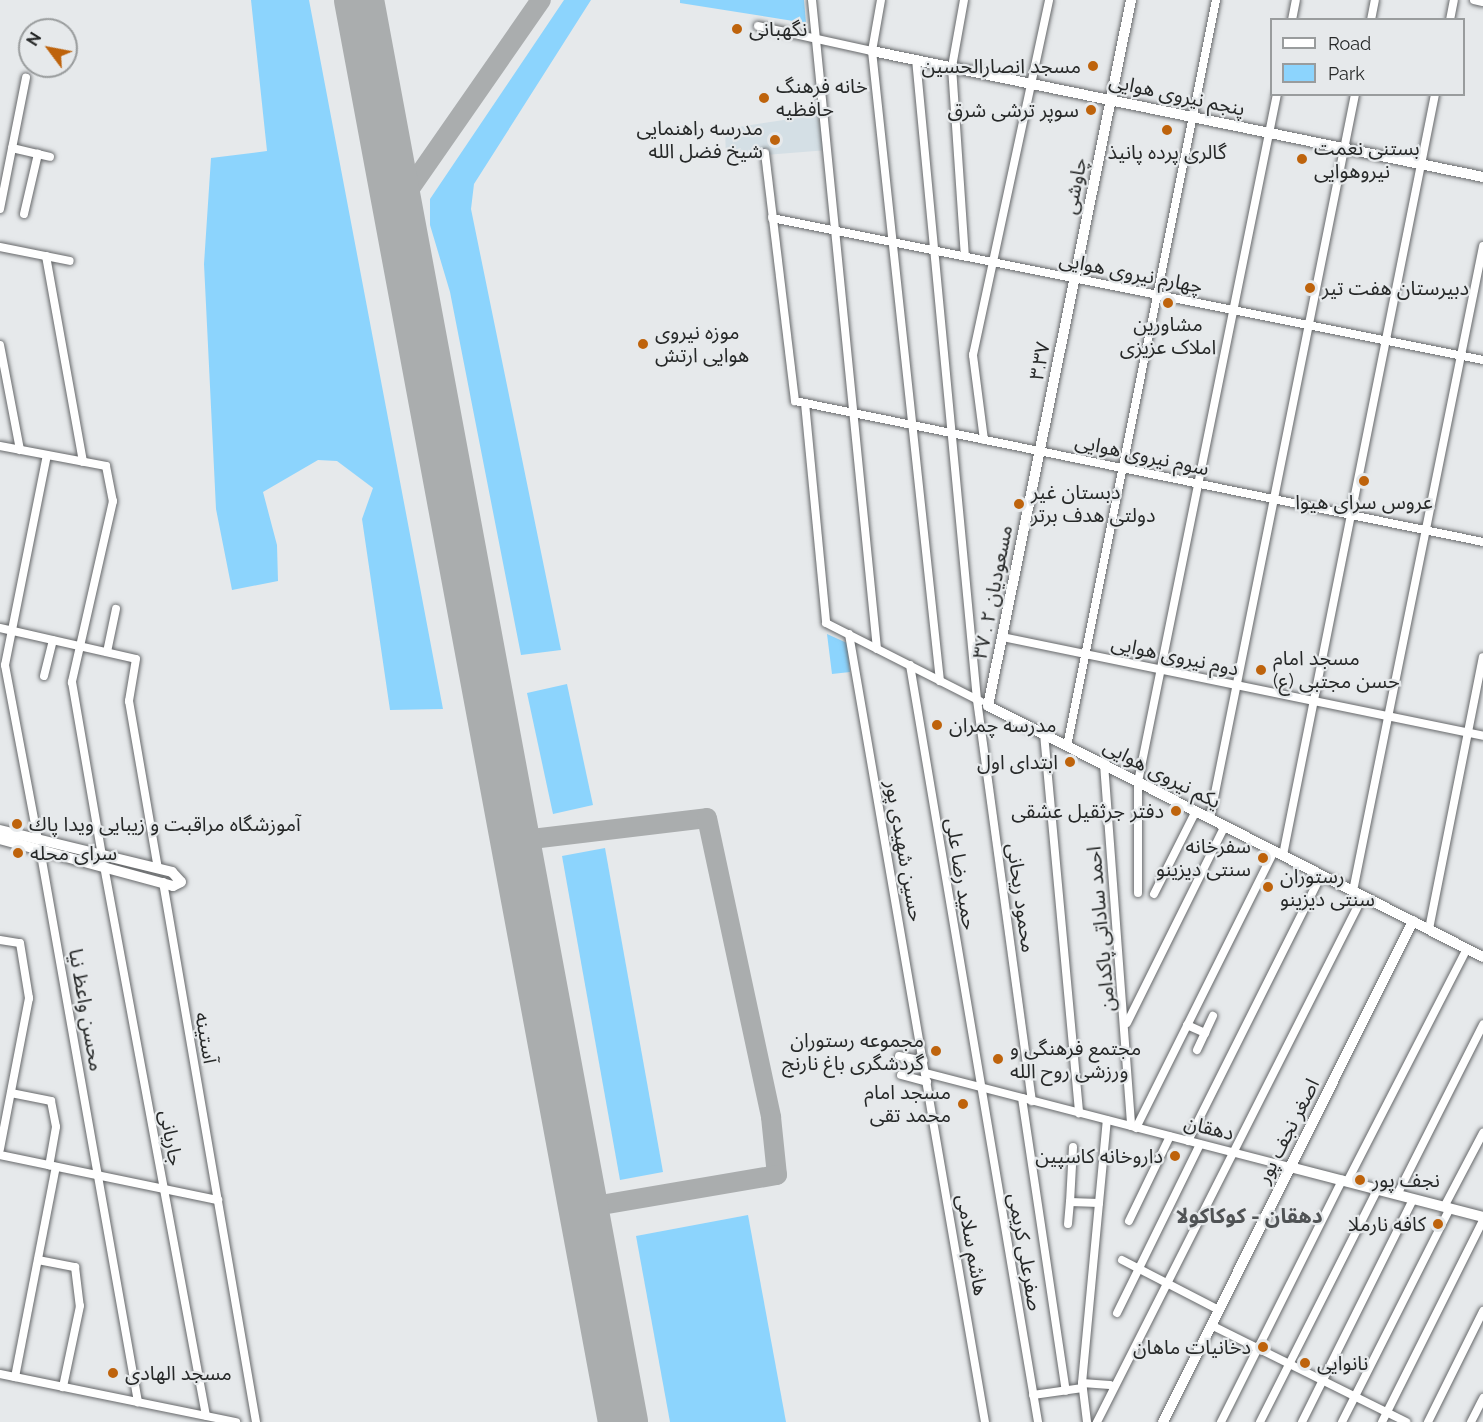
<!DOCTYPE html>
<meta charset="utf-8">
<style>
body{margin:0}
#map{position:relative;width:1483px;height:1422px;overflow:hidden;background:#e6e9eb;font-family:Raleway,"Noto Sans Arabic",sans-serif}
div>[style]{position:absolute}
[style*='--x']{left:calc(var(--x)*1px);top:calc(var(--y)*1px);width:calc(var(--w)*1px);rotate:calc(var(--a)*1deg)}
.built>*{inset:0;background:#d4dfe5}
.green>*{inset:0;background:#8cd4fd}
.taxiway>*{height:20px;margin:-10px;padding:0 10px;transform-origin:10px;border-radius:10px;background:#aaadae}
.runway>*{height:50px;margin:-25px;padding:0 25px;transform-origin:25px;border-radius:25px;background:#aaadae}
.roads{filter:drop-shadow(0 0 2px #66686a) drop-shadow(0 0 2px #66686a)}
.street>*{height:8px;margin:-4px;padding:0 4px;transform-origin:4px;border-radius:4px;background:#fff}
.secondary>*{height:10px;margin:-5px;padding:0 5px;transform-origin:5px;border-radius:5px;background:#fff}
.dots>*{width:16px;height:16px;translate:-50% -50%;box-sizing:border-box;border:3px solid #e6e9eb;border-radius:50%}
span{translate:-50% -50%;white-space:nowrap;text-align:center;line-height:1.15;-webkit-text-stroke:4.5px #e6e9eb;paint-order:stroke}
.poi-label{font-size:20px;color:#262828}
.left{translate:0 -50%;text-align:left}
.right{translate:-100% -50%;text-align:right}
.street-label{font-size:20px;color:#262828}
.neighbourhood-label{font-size:21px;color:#505355;font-weight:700}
.legend{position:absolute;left:1270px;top:18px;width:195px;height:78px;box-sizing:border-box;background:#e6e9eb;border:2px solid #999c9d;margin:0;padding:8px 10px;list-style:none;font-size:18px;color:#262828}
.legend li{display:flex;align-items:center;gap:12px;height:30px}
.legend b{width:30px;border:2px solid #999c9d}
.north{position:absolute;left:18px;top:18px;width:60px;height:60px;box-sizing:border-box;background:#e6e9eb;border:2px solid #999c9d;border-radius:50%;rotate:302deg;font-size:16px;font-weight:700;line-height:24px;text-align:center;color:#262828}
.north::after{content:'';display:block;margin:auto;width:21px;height:27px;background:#be630c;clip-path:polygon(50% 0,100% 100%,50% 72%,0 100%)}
</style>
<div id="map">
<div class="built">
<i style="clip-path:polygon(817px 115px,828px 150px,726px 158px,725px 129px)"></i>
</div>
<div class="green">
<i style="clip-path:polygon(251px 0,309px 0,443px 709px,390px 710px,362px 519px,373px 488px,337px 461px,318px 460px,263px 492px,277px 545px,278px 581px,232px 590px,216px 509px,204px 264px,211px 158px,267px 151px)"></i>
<i style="clip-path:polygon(564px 0,591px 0,474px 184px,471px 209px,561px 650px,521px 655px,450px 292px,430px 225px,430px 199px)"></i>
<i style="clip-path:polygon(680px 0,804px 0,806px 23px,680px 3px)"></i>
<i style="clip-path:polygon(827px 634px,847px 643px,850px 672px,832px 674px)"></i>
<i style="clip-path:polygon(567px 684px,593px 805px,553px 814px,527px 693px)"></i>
<i style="clip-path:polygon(605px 848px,663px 1172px,620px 1180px,562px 856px)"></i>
<i style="clip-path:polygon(748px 1215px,786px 1422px,670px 1422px,636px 1236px)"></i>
</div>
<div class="taxiway">
<i style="--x:397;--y:207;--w:252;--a:-55.2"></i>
<i style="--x:515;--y:841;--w:193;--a:-6.8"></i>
<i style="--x:707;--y:818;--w:306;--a:77.9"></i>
<i style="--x:771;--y:1117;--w:58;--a:84.1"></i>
<i style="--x:777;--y:1175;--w:197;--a:170.3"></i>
</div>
<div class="runway">
<i style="--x:359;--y:0;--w:1446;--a:79.48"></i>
</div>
<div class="roads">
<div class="street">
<i style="--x:812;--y:0;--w:652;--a:84.28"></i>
<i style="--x:881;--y:0;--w:52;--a:100"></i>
<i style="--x:872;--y:51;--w:634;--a:83.84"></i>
<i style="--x:964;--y:0;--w:68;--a:100.2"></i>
<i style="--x:952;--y:67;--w:189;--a:86.1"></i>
<i style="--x:1474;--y:0;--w:9;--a:13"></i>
<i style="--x:1292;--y:20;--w:20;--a:-79"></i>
<i style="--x:1371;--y:20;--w:20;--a:-79"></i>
<i style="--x:1450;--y:20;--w:20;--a:-79"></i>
<i style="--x:758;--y:26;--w:117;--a:12.4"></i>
<i style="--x:916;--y:59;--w:644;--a:84.56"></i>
<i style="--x:977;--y:700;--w:405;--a:82.2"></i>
<i style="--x:12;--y:148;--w:39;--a:13"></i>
<i style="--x:765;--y:153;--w:250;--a:83.1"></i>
<i style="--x:795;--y:401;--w:702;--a:11.58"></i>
<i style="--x:0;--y:209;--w:134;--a:-78.8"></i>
<i style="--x:24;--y:214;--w:62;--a:-76.9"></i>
<i style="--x:772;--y:218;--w:725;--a:11.29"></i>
<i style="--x:0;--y:247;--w:71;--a:11.3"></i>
<i style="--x:46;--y:256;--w:209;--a:79.8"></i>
<i style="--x:0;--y:345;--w:107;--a:79.2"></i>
<i style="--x:805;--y:403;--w:221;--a:84.5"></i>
<i style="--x:826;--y:623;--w:173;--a:26.9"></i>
<i style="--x:984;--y:440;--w:86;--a:-97.4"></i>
<i style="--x:973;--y:355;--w:363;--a:-77.9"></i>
<i style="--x:0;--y:446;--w:108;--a:10.7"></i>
<i style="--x:106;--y:466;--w:36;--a:79"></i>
<i style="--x:113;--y:501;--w:186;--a:102.8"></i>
<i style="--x:72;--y:682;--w:177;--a:80.2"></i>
<i style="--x:0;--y:628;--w:139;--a:12.8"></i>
<i style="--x:136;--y:659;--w:43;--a:99.5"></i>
<i style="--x:129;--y:701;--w:170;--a:80.2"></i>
<i style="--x:849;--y:634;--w:800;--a:80.21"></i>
<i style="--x:1002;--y:637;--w:491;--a:11.6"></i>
<i style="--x:107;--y:652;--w:44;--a:-78.2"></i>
<i style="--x:910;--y:665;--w:768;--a:80.4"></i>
<i style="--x:44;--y:676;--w:37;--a:-76"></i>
<i style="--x:1044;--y:734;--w:381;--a:84.7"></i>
<i style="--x:1067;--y:746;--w:761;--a:-78.7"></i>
<i style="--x:1104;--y:764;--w:363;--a:85.7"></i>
<i style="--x:1210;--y:818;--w:738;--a:-78.67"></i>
<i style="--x:38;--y:840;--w:178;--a:-100.7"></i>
<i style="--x:5;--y:665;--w:214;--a:-78.7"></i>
<i style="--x:40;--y:849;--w:562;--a:79.95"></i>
<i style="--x:1283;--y:855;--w:776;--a:-78.7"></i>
<i style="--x:104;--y:866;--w:559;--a:79.49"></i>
<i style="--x:163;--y:882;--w:548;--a:80.23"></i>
<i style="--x:1353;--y:891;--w:658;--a:-78.6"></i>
<i style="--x:1138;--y:893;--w:111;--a:-90"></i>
<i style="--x:1138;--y:782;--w:702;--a:-78.58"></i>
<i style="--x:1154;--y:894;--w:93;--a:-63.2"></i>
<i style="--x:1429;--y:929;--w:277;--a:-78.8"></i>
<i style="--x:0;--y:940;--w:20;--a:9"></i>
<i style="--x:20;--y:943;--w:56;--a:80.7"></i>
<i style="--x:29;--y:998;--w:154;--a:100.9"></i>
<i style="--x:1127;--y:1023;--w:220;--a:-63.6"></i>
<i style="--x:1187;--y:1025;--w:20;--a:24"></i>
<i style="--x:1205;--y:1033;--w:19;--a:-65"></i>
<i style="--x:1197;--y:1050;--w:19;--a:-65"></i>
<i style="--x:899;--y:1056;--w:25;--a:11"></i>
<i style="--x:926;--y:1073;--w:376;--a:14.5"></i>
<i style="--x:901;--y:1075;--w:27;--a:15"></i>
<i style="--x:11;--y:1093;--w:41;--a:11.3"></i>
<i style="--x:51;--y:1101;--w:26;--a:79"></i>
<i style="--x:56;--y:1127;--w:39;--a:100"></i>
<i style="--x:1022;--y:1098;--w:296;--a:81.5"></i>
<i style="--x:1136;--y:1128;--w:309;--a:-63.5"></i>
<i style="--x:1188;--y:1141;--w:297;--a:-63.4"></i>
<i style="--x:1073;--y:1147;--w:55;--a:93.1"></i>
<i style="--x:1070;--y:1202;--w:29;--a:2"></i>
<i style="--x:0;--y:1155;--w:223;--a:11.7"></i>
<i style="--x:1347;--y:1182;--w:262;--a:-62.8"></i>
<i style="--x:1397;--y:1195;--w:191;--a:-63.2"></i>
<i style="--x:1444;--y:1207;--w:84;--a:-62.2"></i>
<i style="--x:1129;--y:1221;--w:94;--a:-64.2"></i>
<i style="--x:1068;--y:1224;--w:22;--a:-85"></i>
<i style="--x:38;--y:1260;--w:38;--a:11"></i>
<i style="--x:75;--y:1267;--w:39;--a:83"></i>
<i style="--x:80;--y:1306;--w:83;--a:101.9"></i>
<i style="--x:1122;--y:1260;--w:109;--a:27.3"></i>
<i style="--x:1117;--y:1313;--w:188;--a:-63.8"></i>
<i style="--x:1211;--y:1325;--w:218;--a:26.4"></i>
<i style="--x:0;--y:1374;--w:241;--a:11.5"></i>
<i style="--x:15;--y:1377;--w:214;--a:-79"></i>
<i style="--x:1082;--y:1383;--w:28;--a:4"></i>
<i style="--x:1033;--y:1395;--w:50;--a:-8"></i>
<i style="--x:1087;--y:1422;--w:39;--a:-97"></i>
<i style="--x:1082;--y:1383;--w:264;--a:-84.6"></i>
<i style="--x:1097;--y:1422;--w:589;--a:-63.17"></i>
<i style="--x:1221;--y:1422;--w:271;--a:-63.4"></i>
<i style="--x:1260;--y:1422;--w:260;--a:-63.2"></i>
<i style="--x:1302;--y:1422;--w:249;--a:-63.5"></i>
<i style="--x:1342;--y:1422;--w:240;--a:-63.2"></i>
<i style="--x:1382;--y:1422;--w:226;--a:-63.4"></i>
<i style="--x:1428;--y:1422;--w:124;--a:-63.6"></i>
<i style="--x:1471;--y:1422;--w:27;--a:-63"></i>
</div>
<div class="secondary">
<i style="--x:1131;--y:0;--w:720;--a:101.45"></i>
<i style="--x:988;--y:706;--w:555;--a:26.89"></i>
<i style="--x:872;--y:51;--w:624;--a:11.65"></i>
<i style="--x:0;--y:830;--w:177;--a:13.7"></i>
<i style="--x:172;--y:872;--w:13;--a:48"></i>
<i style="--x:181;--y:882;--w:9;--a:153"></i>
<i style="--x:173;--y:886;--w:179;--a:-164.8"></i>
<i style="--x:1290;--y:1167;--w:199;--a:14.5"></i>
<i style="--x:1163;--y:1422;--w:560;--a:-63.48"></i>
</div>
</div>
<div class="dots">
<i style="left:737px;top:29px;background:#be630c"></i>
<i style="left:1093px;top:66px;background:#be630c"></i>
<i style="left:764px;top:98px;background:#be630c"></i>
<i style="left:1091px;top:110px;background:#be630c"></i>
<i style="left:1167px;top:130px;background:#be630c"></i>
<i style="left:775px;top:140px;background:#be630c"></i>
<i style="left:1302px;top:159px;background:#be630c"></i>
<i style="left:1310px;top:288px;background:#be630c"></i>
<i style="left:1168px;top:303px;background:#be630c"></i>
<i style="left:643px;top:344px;background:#be630c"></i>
<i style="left:1364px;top:481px;background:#be630c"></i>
<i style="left:1019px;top:504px;background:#be630c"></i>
<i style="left:1261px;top:670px;background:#be630c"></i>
<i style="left:937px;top:725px;background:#be630c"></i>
<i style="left:1070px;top:762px;background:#be630c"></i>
<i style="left:1176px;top:811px;background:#be630c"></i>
<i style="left:17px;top:824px;background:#be630c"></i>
<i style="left:18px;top:853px;background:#be630c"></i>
<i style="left:1263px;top:858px;background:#be630c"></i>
<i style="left:1268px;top:887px;background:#be630c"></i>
<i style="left:936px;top:1051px;background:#be630c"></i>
<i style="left:998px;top:1059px;background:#be630c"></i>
<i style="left:963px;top:1104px;background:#be630c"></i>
<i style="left:1175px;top:1156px;background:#be630c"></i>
<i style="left:1360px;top:1180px;background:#be630c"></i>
<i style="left:1438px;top:1224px;background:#be630c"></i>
<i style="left:1263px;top:1347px;background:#be630c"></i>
<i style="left:1305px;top:1363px;background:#be630c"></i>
<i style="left:113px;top:1373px;background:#be630c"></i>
</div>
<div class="poi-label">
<span class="left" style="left:749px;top:29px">نگهبانی</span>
<span class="right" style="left:1081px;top:66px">مسجد انصارالحسین</span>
<span class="left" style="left:776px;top:98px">خانه فرهنگ<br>حافظیه</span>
<span class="right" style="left:1079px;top:110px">سوپر ترشی شرق</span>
<span class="right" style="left:763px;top:140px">مدرسه راهنمایی<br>شیخ فضل الله</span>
<span class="left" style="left:1314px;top:160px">بستنی نعمت<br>نیروهوایی</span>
<span style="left:1167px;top:152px">گالری پرده پانیذ</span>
<span class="left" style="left:1322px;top:288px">دبیرستان هفت تیر</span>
<span style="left:1168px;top:336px">مشاورین<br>املاک عزیزی</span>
<span class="left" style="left:655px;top:344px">موزه نیروی<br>هوایی ارتش</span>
<span class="left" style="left:1031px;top:504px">دبستان غیر<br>دولتی هدف برتر</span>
<span style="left:1364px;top:502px">عروس سرای هیوا</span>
<span class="left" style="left:1273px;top:670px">مسجد امام<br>حسن مجتبی (ع)</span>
<span class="left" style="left:949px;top:725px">مدرسه چمران</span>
<span class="right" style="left:1058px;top:762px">ابتدای اول</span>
<span class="right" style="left:1164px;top:811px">دفتر جرثقیل عشقی</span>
<span class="left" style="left:29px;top:824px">آموزشگاه مراقبت و زيبايى ويدا پاك</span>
<span class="right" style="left:1251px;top:858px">سفرخانه<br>سنتی دیزینو</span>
<span class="left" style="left:30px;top:853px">سرای محله</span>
<span class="left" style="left:1280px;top:888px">رستوران<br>سنتی دیزینو</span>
<span class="right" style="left:924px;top:1052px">مجموعه رستوران<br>گردشگری باغ نارنج</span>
<span class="left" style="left:1010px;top:1060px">مجتمع فرهنگی و<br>ورزشی روح الله</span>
<span class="right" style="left:951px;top:1104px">مسجد امام<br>محمد تقی</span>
<span class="right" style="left:1163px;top:1156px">داروخانه کاسپین</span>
<span class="left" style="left:1372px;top:1180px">نجف پور</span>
<span class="right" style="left:1426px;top:1224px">کافه نارملا</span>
<span class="right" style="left:1251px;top:1347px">دخانیات ماهان</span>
<span class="left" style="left:1317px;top:1363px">نانوایی</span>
<span class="left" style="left:125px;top:1373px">مسجد الهادی</span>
</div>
<div class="street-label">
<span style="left:1177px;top:95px;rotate:12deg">پنجم نیروی هوایی</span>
<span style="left:1075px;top:186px;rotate:-79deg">چاوشی</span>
<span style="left:1131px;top:273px;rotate:11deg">چهارم نیروی هوایی</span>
<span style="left:1040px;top:361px;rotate:-79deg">۳.۳۷</span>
<span style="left:1142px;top:455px;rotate:12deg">سوم نیروی هوایی</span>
<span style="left:993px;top:592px;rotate:-79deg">مسعودیان ۲ . ۳۷</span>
<span style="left:1175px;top:656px;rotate:12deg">دوم نیروی هوایی</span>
<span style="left:1162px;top:774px;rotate:27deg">یکم نیروی هوایی</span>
<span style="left:904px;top:851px;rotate:80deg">حسین شهیدی پور</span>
<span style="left:961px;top:874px;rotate:81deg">حمید رضا علی</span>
<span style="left:1021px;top:898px;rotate:82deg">محمود ریحانی</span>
<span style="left:1101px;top:929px;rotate:-95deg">احمد ساداتی پاکدامن</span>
<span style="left:86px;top:1010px;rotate:80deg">محسن واعظ نیا</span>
<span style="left:206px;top:1038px;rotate:80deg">آستینه</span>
<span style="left:1209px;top:1128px;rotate:14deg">دهقان</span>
<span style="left:1288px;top:1131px;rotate:-63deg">اصغر نجف پور</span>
<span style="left:171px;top:1138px;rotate:80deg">جاریانی</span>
<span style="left:972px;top:1245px;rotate:80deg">هاشم سلامی</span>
<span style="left:1025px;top:1252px;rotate:80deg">صفرعلی کریمی</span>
</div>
<div class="neighbourhood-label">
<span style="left:1249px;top:1216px">دهقان - کوکاکولا</span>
</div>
<ul class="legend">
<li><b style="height:8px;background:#fff"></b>Road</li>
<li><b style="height:16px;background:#8cd4fd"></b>Park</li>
</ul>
<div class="north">N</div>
</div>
